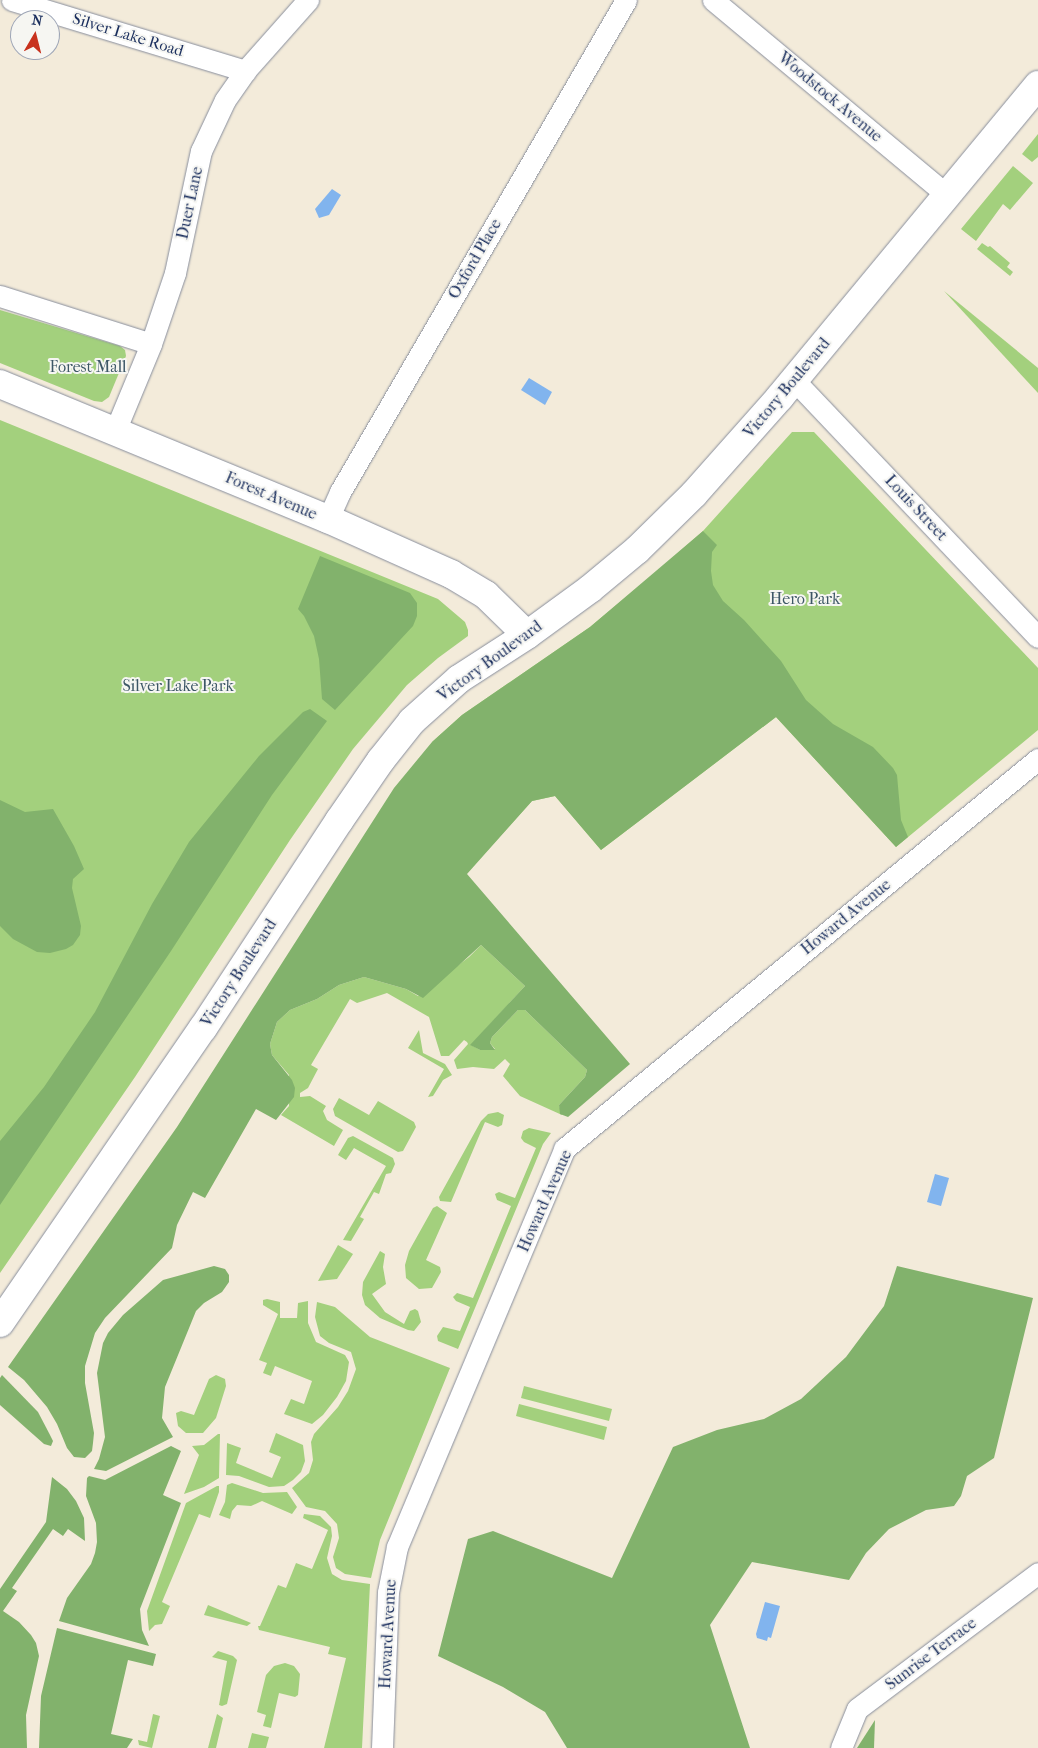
<!DOCTYPE html>
<style>
body{margin:0}
#map{position:relative;width:1038px;height:1748px;overflow:hidden;background:#f3ebda;font-family:"IM FELL French Canon",serif}
div>[style]{position:absolute}
[style*='--x']{left:calc(var(--x)*1px);top:calc(var(--y)*1px);width:calc(var(--w)*1px);rotate:calc(var(--a)*1deg)}
.green>*{inset:0;background:#a3d07d}
.forest>*{inset:0;background:#82b26c}
.water>*{inset:0;background:#81b4ee}
.roads{filter:drop-shadow(0 0 1px #878d9c) drop-shadow(0 0 1px #878d9c)}
.street>*{height:21px;margin:-10.5px;padding:0 10.5px;transform-origin:10.5px;border-radius:10.5px;background:#fff}
.secondary>*{height:28px;margin:-14px;padding:0 14px;transform-origin:14px;border-radius:14px;background:#fff}
span{translate:-50% -50%;white-space:nowrap;text-align:center;line-height:1.15;-webkit-text-stroke:4px #f6f6f2;paint-order:stroke}
.street-label{font-size:16px;color:#1b2f5e}
.park-label{font-size:16px;color:#3d5766}
.north{position:absolute;left:10px;top:10px;width:50px;height:50px;box-sizing:border-box;background:#f6f6f2;border:1px solid #9ea6b7;border-radius:50%;rotate:8deg;font-size:14px;font-weight:700;line-height:20px;text-align:center;color:#1b2f5e}
.north::after{content:'';display:block;margin:auto;width:18px;height:22px;background:#c8321e;clip-path:polygon(50% 0,100% 100%,50% 72%,0 100%)}
</style>
<div id="map">
<div class="green">
<i style="clip-path:polygon(1038px 134px,1038px 157px,1032px 162px,1022px 154px)"></i>
<i style="clip-path:polygon(1013px 166px,1033px 183px,1010px 210px,1003px 204px,976px 241px,961px 229px)"></i>
<i style="clip-path:polygon(982px 243px,988px 247px,990px 246px,1010px 263px,1007px 267px,1013px 272px,1010px 276px,977px 249px)"></i>
<i style="clip-path:polygon(944px 291px,1038px 368px,1038px 393px)"></i>
<i style="clip-path:polygon(0 310px,120px 346px,125px 350px,126px 356px,109px 397px,102px 402px,94px 401px,0 363px)"></i>
<i style="clip-path:polygon(0 420px,438px 599px,465px 622px,468px 630px,468px 636px,438px 658px,407px 685px,353px 749px,290px 840px,135px 1077px,0 1273px)"></i>
<i style="clip-path:polygon(792px 432px,814px 432px,1038px 668px,1038px 730px,896px 847px,776px 717px,601px 850px,555px 796px,532px 801px,466px 874px,432px 742px,462px 715px,590px 627px,661px 568px,703px 531px)"></i>
<i style="clip-path:polygon(481px 945px,525px 986px,471px 1045px,480px 1050px,495px 1049px,490px 1043px,492px 1037px,518px 1010px,525px 1010px,587px 1070px,585px 1077px,559px 1105px,562px 1115px,520px 1096px,503px 1076px,510px 1064px,505px 1059px,494px 1069px,473px 1067px,457px 1069px,454px 1060px,468px 1044px,467px 1042px,464px 1040px,449px 1056px,441px 1056px,429px 1017px,387px 993px,357px 1003px,350px 999px,311px 1065px,318px 1069px,308px 1088px,300px 1093px,300px 1097px,310px 1096px,326px 1106px,323px 1111px,327px 1120px,343px 1130px,334px 1146px,281px 1115px,289px 1106px,289px 1075px,272px 1055px,270px 1044px,277px 1022px,290px 1010px,317px 999px,339px 985px,364px 977px,406px 989px,418px 996px,469px 957px)"></i>
<i style="clip-path:polygon(419px 1030px,423px 1053px,445px 1064px,452px 1075px,443px 1080px,433px 1096px,428px 1097px,444px 1069px,408px 1048px)"></i>
<i style="clip-path:polygon(339px 1098px,369px 1115px,378px 1101px,414px 1122px,416px 1127px,403px 1151px,398px 1152px,335px 1116px,333px 1109px)"></i>
<i style="clip-path:polygon(498px 1112px,504px 1115px,502px 1125px,498px 1127px,485px 1122px,451px 1202px,440px 1201px,439px 1197px,481px 1121px,488px 1114px)"></i>
<i style="clip-path:polygon(529px 1128px,551px 1133px,543px 1144px,458px 1349px,438px 1341px,437px 1336px,443px 1327px,460px 1331px,470px 1307px,456px 1301px,453px 1297px,457px 1293px,473px 1298px,511px 1206px,497px 1200px,495px 1194px,499px 1192px,515px 1198px,536px 1148px,524px 1142px,521px 1138px,523px 1131px)"></i>
<i style="clip-path:polygon(353px 1136px,393px 1158px,395px 1164px,391px 1173px,386px 1174px,379px 1194px,374px 1192px,360px 1217px,364px 1219px,351px 1241px,343px 1240px,386px 1166px,354px 1148px,346px 1160px,338px 1155px,348px 1138px)"></i>
<i style="clip-path:polygon(437px 1206px,447px 1213px,426px 1260px,440px 1267px,441px 1272px,432px 1288px,419px 1289px,406px 1278px,405px 1265px,409px 1251px,433px 1208px)"></i>
<i style="clip-path:polygon(338px 1245px,353px 1254px,337px 1279px,318px 1281px)"></i>
<i style="clip-path:polygon(380px 1251px,385px 1254px,383px 1267px,386px 1284px,372px 1294px,385px 1312px,404px 1324px,410px 1311px,415px 1309px,418px 1311px,421px 1322px,414px 1331px,408px 1330px,380px 1318px,365px 1305px,362px 1295px,363px 1282px)"></i>
<i style="clip-path:polygon(267px 1299px,280px 1302px,280px 1318px,297px 1318px,298px 1303px,308px 1301px,308px 1323px,316px 1342px,345px 1355px,349px 1362px,346px 1381px,337px 1397px,323px 1415px,312px 1424px,284px 1414px,291px 1399px,304px 1404px,312px 1381px,275px 1366px,271px 1376px,263px 1373px,267px 1363px,259px 1360px,278px 1314px,263px 1305px,263px 1300px)"></i>
<i style="clip-path:polygon(317px 1302px,335px 1307px,370px 1337px,450px 1368px,380px 1540px,371px 1578px,345px 1574px,336px 1568px,333px 1557px,339px 1538px,337px 1524px,325px 1511px,306px 1507px,292px 1488px,309px 1473px,313px 1460px,311px 1442px,314px 1434px,338px 1407px,348px 1391px,356px 1369px,351px 1352px,329px 1343px,320px 1336px,315px 1317px)"></i>
<i style="clip-path:polygon(216px 1375px,225px 1379px,226px 1386px,216px 1418px,203px 1433px,186px 1433px,178px 1426px,176px 1413px,181px 1411px,194px 1415px,209px 1379px)"></i>
<i style="clip-path:polygon(524px 1386px,612px 1409px,609px 1421px,521px 1398px)"></i>
<i style="clip-path:polygon(519px 1404px,607px 1427px,604px 1440px,516px 1416px)"></i>
<i style="clip-path:polygon(276px 1433px,303px 1445px,305px 1461px,301px 1472px,293px 1480px,284px 1486px,269px 1487px,239px 1476px,226px 1475px,227px 1443px,241px 1448px,236px 1463px,272px 1478px,281px 1457px,269px 1452px)"></i>
<i style="clip-path:polygon(218px 1434px,220px 1434px,219px 1478px,204px 1487px,184px 1494px,199px 1455px,192px 1446px,204px 1445px)"></i>
<i style="clip-path:polygon(232px 1483px,263px 1493px,287px 1492px,297px 1507px,292px 1514px,262px 1501px,251px 1506px,237px 1505px,232px 1511px,230px 1519px,219px 1515px,225px 1502px,227px 1485px)"></i>
<i style="clip-path:polygon(217px 1486px,219px 1486px,219px 1492px,210px 1518px,199px 1514px,162px 1602px,170px 1606px,162px 1624px,155px 1625px,149px 1631px,147px 1611px,186px 1503px)"></i>
<i style="clip-path:polygon(304px 1514px,320px 1516px,331px 1527px,332px 1536px,327px 1558px,332px 1574px,342px 1580px,370px 1584px,362px 1748px,324px 1748px,346px 1658px,328px 1654px,330px 1647px,259px 1630px,258px 1626px,260px 1626px,278px 1585px,286px 1588px,296px 1563px,312px 1569px,328px 1530px,303px 1518px)"></i>
<i style="clip-path:polygon(208px 1605px,251px 1623px,247px 1626px,204px 1615px)"></i>
<i style="clip-path:polygon(218px 1651px,233px 1656px,237px 1660px,227px 1704px,222px 1706px,219px 1705px,227px 1661px,212px 1657px)"></i>
<i style="clip-path:polygon(285px 1663px,294px 1666px,300px 1674px,298px 1695px,295px 1697px,279px 1693px,271px 1728px,263px 1726px,266px 1715px,257px 1712px,266px 1675px,274px 1666px)"></i>
<i style="clip-path:polygon(153px 1714px,160px 1716px,152px 1748px,139px 1745px,138px 1740px,147px 1742px)"></i>
<i style="clip-path:polygon(217px 1714px,223px 1718px,216px 1748px,206px 1748px,208px 1748px)"></i>
<i style="clip-path:polygon(252px 1733px,269px 1737px,266px 1748px,248px 1748px)"></i>
</div>
<div class="forest">
<i style="clip-path:polygon(703px 531px,717px 545px,712px 552px,711px 571px,713px 585px,723px 601px,744px 620px,781px 661px,806px 700px,833px 724px,873px 747px,893px 768px,897px 775px,901px 820px,908px 837px,896px 847px,776px 717px,601px 850px,555px 796px,532px 801px,467px 874px,630px 1064px,568px 1117px,560px 1114px,559px 1105px,585px 1077px,587px 1070px,525px 1010px,518px 1010px,492px 1037px,490px 1043px,495px 1050px,480px 1050px,470px 1045px,525px 986px,481px 945px,423px 998px,406px 989px,364px 977px,339px 985px,317px 999px,290px 1010px,277px 1022px,270px 1044px,272px 1055px,292px 1080px,295px 1088px,294px 1097px,276px 1120px,256px 1109px,205px 1198px,193px 1192px,177px 1225px,172px 1248px,105px 1318px,95px 1333px,85px 1366px,85px 1383px,94px 1433px,93px 1443px,92px 1451px,85px 1458px,74px 1457px,67px 1448px,57px 1424px,47px 1407px,24px 1380px,8px 1367px,177px 1127px,394px 788px,432px 742px,462px 715px,590px 627px)"></i>
<i style="clip-path:polygon(320px 556px,410px 593px,417px 603px,417px 616px,413px 626px,335px 710px,322px 699px,319px 659px,314px 636px,304px 616px,298px 609px)"></i>
<i style="clip-path:polygon(310px 709px,327px 721px,272px 795px,171px 951px,0 1205px,0 1141px,44px 1087px,95px 1012px,152px 904px,189px 842px,259px 756px,303px 712px)"></i>
<i style="clip-path:polygon(0 800px,25px 812px,53px 809px,74px 846px,84px 869px,73px 879px,72px 888px,81px 926px,80px 935px,73px 945px,66px 949px,50px 953px,37px 952px,13px 939px,0 926px)"></i>
<i style="clip-path:polygon(214px 1266px,225px 1269px,229px 1275px,229px 1282px,222px 1292px,204px 1303px,196px 1311px,165px 1387px,162px 1418px,173px 1437px,106px 1471px,94px 1469px,99px 1459px,105px 1437px,97px 1373px,103px 1343px,108px 1333px,123px 1315px,163px 1280px)"></i>
<i style="clip-path:polygon(897px 1266px,1033px 1298px,994px 1458px,967px 1476px,961px 1496px,954px 1506px,926px 1510px,889px 1529px,866px 1553px,849px 1580px,752px 1562px,710px 1625px,750px 1748px,567px 1748px,545px 1712px,503px 1687px,438px 1656px,468px 1539px,493px 1531px,612px 1578px,673px 1447px,717px 1430px,764px 1419px,801px 1399px,846px 1357px,884px 1306px)"></i>
<i style="clip-path:polygon(2px 1375px,38px 1412px,50px 1435px,53px 1441px,51px 1446px,44px 1444px,0 1405px,0 1378px)"></i>
<i style="clip-path:polygon(171px 1446px,181px 1451px,163px 1495px,181px 1503px,140px 1609px,142px 1630px,149px 1646px,59px 1621px,67px 1598px,91px 1564px,95px 1553px,97px 1542px,96px 1523px,86px 1496px,87px 1478px,89px 1476px,105px 1480px)"></i>
<i style="clip-path:polygon(52px 1477px,67px 1489px,76px 1501px,84px 1518px,85px 1541px,68px 1529px,63px 1536px,53px 1529px,12px 1588px,17px 1591px,3px 1611px,19px 1622px,31px 1635px,36px 1643px,39px 1656px,26px 1715px,27px 1748px,0 1748px,0 1589px,46px 1522px)"></i>
<i style="clip-path:polygon(57px 1628px,156px 1654px,153px 1666px,128px 1660px,111px 1734px,133px 1739px,127px 1748px,39px 1748px,41px 1696px)"></i>
<i style="clip-path:polygon(875px 1720px,874px 1748px,857px 1748px)"></i>
</div>
<div class="water">
<i style="clip-path:polygon(332px 189px,341px 195px,329px 215px,319px 218px,315px 209px)"></i>
<i style="clip-path:polygon(529px 378px,552px 392px,545px 405px,521px 390px)"></i>
<i style="clip-path:polygon(935px 1174px,949px 1178px,941px 1206px,927px 1202px)"></i>
<i style="clip-path:polygon(765px 1602px,780px 1606px,771px 1638px,768px 1637px,767px 1641px,757px 1638px,756px 1634px)"></i>
</div>
<div class="roads">
<div class="street">
<i style="--x:12;--y:0;--w:244;--a:16.9"></i>
<i style="--x:713;--y:0;--w:305;--a:39.8"></i>
<i style="--x:0;--y:296;--w:158;--a:17.6"></i>
<i style="--x:794;--y:380;--w:354;--a:46.5"></i>
<i style="--x:115;--y:431;--w:94;--a:-67.5"></i>
<i style="--x:151;--y:344;--w:75;--a:-71.3"></i>
<i style="--x:175;--y:273;--w:125;--a:-78"></i>
<i style="--x:201;--y:151;--w:56;--a:-64.8"></i>
<i style="--x:225;--y:100;--w:35;--a:-55"></i>
<i style="--x:245;--y:71;--w:95;--a:-48.4"></i>
<i style="--x:328;--y:519;--w:30;--a:-66"></i>
<i style="--x:340;--y:492;--w:569;--a:-59.83"></i>
<i style="--x:382;--y:1748;--w:156;--a:-87.8"></i>
<i style="--x:388;--y:1592;--w:46;--a:-78.7"></i>
<i style="--x:397;--y:1547;--w:432;--a:-67.2"></i>
<i style="--x:564;--y:1149;--w:614;--a:-39.45"></i>
<i style="--x:841;--y:1748;--w:42;--a:-67.7"></i>
<i style="--x:857;--y:1709;--w:226;--a:-36.9"></i>
</div>
<div class="secondary">
<i style="--x:0;--y:384;--w:355;--a:22.4"></i>
<i style="--x:328;--y:519;--w:135;--a:24.1"></i>
<i style="--x:451;--y:574;--w:41;--a:31"></i>
<i style="--x:486;--y:595;--w:57;--a:44.3"></i>
<i style="--x:0;--y:1323;--w:358;--a:-55.5"></i>
<i style="--x:203;--y:1028;--w:248;--a:-56.7"></i>
<i style="--x:339;--y:821;--w:74;--a:-55.5"></i>
<i style="--x:381;--y:760;--w:50;--a:-51.5"></i>
<i style="--x:412;--y:721;--w:63;--a:-41.8"></i>
<i style="--x:459;--y:679;--w:81;--a:-32.9"></i>
<i style="--x:527;--y:635;--w:78;--a:-36.1"></i>
<i style="--x:590;--y:589;--w:61;--a:-39.7"></i>
<i style="--x:637;--y:550;--w:80;--a:-44.5"></i>
<i style="--x:694;--y:494;--w:130;--a:-48.4"></i>
<i style="--x:780;--y:397;--w:405;--a:-50.4"></i>
</div>
</div>
<div class="street-label">
<span style="left:128px;top:35px;rotate:17deg">Silver Lake Road</span>
<span style="left:830px;top:97px;rotate:40deg">Woodstock Avenue</span>
<span style="left:190px;top:203px;rotate:-78deg">Duer Lane</span>
<span style="left:475px;top:259px;rotate:-60deg">Oxford Place</span>
<span style="left:787px;top:388px;rotate:-50deg">Victory Boulevard</span>
<span style="left:271px;top:496px;rotate:23deg">Forest Avenue</span>
<span style="left:916px;top:508px;rotate:47deg">Louis Street</span>
<span style="left:490px;top:661px;rotate:-36deg">Victory Boulevard</span>
<span style="left:846px;top:917px;rotate:-39deg">Howard Avenue</span>
<span style="left:239px;top:973px;rotate:-57deg">Victory Boulevard</span>
<span style="left:545px;top:1201px;rotate:-66deg">Howard Avenue</span>
<span style="left:388px;top:1634px;rotate:-87deg">Howard Avenue</span>
<span style="left:931px;top:1654px;rotate:-37deg">Sunrise Terrace</span>
</div>
<div class="park-label">
<span style="left:88px;top:367px">Forest Mall</span>
<span style="left:805px;top:599px">Hero Park</span>
<span style="left:178px;top:686px">Silver Lake Park</span>
</div>
<div class="north">N</div>
</div>
